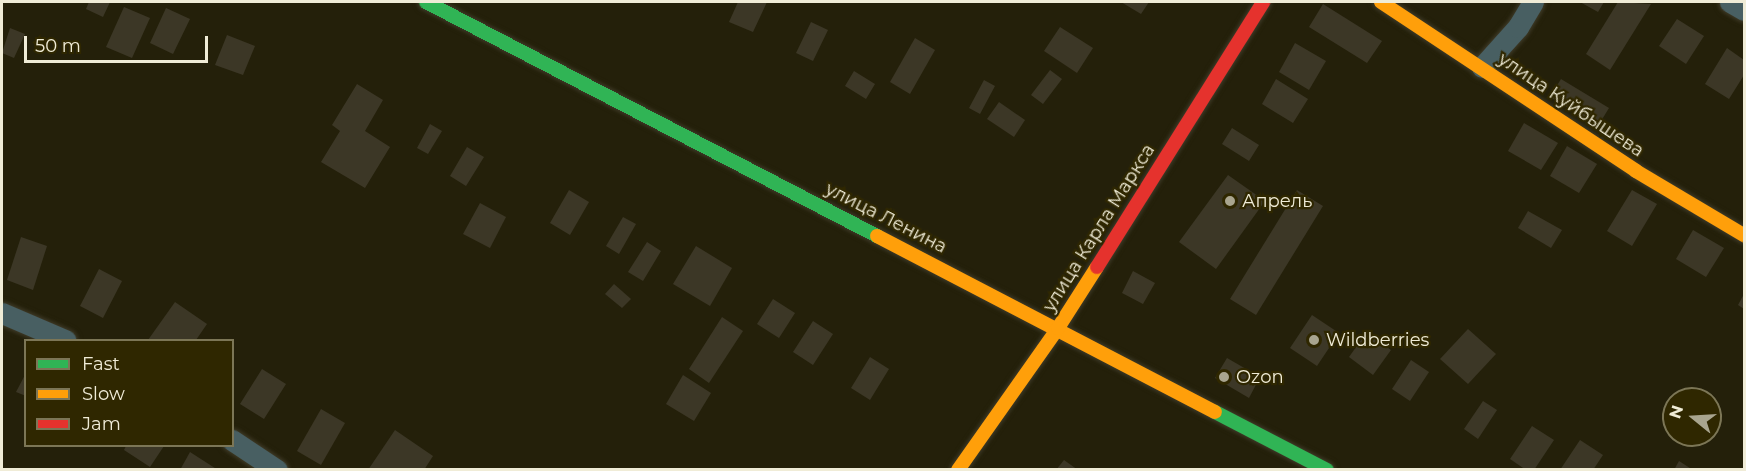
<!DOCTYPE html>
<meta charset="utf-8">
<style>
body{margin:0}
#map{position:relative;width:1746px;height:471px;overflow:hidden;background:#24200a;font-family:Montserrat,sans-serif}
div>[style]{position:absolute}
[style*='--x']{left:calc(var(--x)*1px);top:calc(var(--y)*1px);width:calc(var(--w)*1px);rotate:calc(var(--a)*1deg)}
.building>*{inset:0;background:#3c3726}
.roads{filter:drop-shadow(0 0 2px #3f3b29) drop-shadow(0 0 2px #3f3b29)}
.street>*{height:21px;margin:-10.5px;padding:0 10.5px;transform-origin:10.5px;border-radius:10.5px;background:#485f62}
.fast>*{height:14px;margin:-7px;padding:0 7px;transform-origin:7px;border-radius:7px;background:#30b455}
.slow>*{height:14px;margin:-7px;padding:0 7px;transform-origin:7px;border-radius:7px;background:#ff9f0a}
.jam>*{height:14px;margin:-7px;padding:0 7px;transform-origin:7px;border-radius:7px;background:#e5322d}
.dots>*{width:16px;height:16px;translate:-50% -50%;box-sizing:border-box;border:3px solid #2f2700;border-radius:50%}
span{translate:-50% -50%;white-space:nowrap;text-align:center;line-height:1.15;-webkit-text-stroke:4.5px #2f2700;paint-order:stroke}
.street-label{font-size:18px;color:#f0ecd7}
.poi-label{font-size:18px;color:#f0ecd7}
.left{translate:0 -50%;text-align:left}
.frame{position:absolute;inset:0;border:3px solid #f0ecd7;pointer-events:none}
.legend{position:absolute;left:24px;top:339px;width:210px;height:108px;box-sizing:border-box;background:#2f2700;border:2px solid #7c7656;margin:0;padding:8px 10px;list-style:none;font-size:18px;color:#f0ecd7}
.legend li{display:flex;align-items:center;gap:12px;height:30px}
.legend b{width:30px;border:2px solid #7c7656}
.north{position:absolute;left:1662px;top:387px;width:60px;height:60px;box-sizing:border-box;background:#2f2700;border:2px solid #7c7656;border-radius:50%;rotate:288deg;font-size:16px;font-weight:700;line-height:24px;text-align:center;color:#f0ecd7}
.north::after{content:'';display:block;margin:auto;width:21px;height:27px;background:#a9a58f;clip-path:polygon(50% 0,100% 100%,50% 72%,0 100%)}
.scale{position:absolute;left:24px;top:36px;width:184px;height:27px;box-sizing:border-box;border:3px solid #f0ecd7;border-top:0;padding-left:8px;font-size:18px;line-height:21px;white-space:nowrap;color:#f0ecd7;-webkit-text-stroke:4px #2f2700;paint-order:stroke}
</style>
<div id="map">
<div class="building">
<i style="clip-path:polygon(89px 2px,110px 2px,103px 17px,86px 9px)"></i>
<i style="clip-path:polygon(738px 2px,767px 2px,753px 32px,729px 22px)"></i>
<i style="clip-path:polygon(1121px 2px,1149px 2px,1141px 14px)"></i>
<i style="clip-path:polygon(1580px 2px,1604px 2px,1598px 12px)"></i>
<i style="clip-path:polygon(1618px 2px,1651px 4px,1610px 70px,1586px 54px)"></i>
<i style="clip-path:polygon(1323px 4px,1382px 41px,1367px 63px,1309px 27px)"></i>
<i style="clip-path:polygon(124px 7px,150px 18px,132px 58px,106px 47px)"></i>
<i style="clip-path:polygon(166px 8px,190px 19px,173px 54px,150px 43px)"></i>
<i style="clip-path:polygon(1677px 19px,1704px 36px,1686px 64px,1659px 46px)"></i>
<i style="clip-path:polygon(811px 22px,828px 30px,813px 61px,796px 53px)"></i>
<i style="clip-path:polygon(1060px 27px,1093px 48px,1077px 73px,1044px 51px)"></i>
<i style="clip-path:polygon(10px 28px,25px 34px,14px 58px,2px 53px)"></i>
<i style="clip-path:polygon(227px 35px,255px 46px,243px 75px,215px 65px)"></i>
<i style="clip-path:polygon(915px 38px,935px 50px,910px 94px,890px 82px)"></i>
<i style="clip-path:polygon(1295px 43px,1326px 61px,1309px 90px,1279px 72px)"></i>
<i style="clip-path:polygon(1727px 48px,1744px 60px,1744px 75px,1729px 99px,1705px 84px)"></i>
<i style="clip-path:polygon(1050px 70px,1062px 79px,1043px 104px,1031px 95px)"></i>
<i style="clip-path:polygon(854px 71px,875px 84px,866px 99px,845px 86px)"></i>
<i style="clip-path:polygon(1276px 79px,1308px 99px,1293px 123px,1262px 104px)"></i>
<i style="clip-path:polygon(1561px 79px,1609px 108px,1598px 126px,1550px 97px)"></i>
<i style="clip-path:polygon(984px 80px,995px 86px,980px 114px,969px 108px)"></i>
<i style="clip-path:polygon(357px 84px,383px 100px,365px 131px,390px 147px,365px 188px,321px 162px,340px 131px,332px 125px)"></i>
<i style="clip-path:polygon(999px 102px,1025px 120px,1014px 137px,987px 119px)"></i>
<i style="clip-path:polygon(1524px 123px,1558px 143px,1541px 170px,1508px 151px)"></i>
<i style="clip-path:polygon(430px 124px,442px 131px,428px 154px,417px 148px)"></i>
<i style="clip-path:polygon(1232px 128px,1259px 145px,1249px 161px,1222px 144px)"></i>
<i style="clip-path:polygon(1567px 146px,1597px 164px,1579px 193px,1550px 176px)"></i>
<i style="clip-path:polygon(467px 147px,484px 157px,466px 186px,450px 176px)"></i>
<i style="clip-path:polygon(1228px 175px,1265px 201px,1216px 269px,1179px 242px)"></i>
<i style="clip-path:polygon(569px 190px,589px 202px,570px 235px,550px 223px)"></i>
<i style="clip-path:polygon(1297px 190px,1323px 206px,1256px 315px,1230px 299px)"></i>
<i style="clip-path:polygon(1632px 190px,1657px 204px,1632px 246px,1607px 231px)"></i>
<i style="clip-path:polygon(480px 203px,506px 217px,490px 248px,463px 234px)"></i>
<i style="clip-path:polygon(1528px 211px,1562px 230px,1551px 248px,1518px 228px)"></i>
<i style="clip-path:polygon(623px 217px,636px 224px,619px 254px,606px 246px)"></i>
<i style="clip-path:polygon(1693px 230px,1724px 248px,1706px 277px,1676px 259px)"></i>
<i style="clip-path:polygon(21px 237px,47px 246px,33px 290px,7px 280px)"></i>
<i style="clip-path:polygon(647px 242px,661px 251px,643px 281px,628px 272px)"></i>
<i style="clip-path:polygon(696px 246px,732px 268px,710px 306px,673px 284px)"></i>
<i style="clip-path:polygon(99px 269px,122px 281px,103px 318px,80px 306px)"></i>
<i style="clip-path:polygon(1133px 271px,1155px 283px,1143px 304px,1122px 293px)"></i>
<i style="clip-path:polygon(614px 284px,631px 299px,622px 308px,605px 294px)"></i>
<i style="clip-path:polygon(1744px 294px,1744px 309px,1738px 305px)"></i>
<i style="clip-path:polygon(773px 299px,795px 313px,779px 338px,757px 324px)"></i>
<i style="clip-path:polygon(175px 302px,207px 324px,196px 340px,148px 340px)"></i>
<i style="clip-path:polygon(1312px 315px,1339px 333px,1317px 366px,1290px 348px)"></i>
<i style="clip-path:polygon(722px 317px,743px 331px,709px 383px,689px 369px)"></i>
<i style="clip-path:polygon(813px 321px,833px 334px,813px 365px,793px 352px)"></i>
<i style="clip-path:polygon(1468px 329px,1496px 354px,1468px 384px,1440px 359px)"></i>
<i style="clip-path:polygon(1366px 333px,1391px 350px,1373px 375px,1349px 357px)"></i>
<i style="clip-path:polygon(870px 357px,889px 369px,870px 400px,851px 388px)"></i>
<i style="clip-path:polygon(1227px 358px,1260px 377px,1249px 398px,1215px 378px)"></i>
<i style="clip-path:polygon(1411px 360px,1429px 372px,1410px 401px,1392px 389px)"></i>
<i style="clip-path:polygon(262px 369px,286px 384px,264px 419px,240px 404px)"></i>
<i style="clip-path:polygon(26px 373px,26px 396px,16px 392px)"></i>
<i style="clip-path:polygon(683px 375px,711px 393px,694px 421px,666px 404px)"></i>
<i style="clip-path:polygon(1483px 401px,1497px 410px,1478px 439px,1464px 429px)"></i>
<i style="clip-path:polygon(321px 409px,345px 423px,321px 465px,297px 451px)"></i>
<i style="clip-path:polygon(1532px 426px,1554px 440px,1534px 470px,1526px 470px,1510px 459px)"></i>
<i style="clip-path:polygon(395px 430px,433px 456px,424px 470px,368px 470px)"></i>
<i style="clip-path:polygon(1580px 440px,1603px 455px,1593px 470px,1560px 470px)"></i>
<i style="clip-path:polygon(126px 446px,164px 446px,150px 467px,124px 450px)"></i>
<i style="clip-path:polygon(190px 452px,218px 470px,180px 470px)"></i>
<i style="clip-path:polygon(1064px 460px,1078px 470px,1056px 470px)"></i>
<i style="clip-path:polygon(1679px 461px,1693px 470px,1674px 470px)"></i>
</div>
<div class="roads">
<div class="street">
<i style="--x:1730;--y:2;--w:16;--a:30"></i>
<i style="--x:1482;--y:67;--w:54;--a:-48"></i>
<i style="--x:1518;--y:27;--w:29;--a:-59"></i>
<i style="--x:2;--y:313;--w:69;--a:23.2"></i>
<i style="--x:232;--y:440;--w:54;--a:33.7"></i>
</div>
<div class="fast">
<i style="--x:426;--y:2;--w:508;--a:27.42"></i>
<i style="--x:1215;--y:412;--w:126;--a:27.4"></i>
</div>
<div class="slow">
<i style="--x:1381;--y:2;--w:306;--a:33.5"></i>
<i style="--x:1636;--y:171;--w:126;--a:30.7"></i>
<i style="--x:877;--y:236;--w:381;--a:27.5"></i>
<i style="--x:958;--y:470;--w:174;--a:-54.8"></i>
<i style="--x:1058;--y:328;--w:72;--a:-57.4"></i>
</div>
<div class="jam">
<i style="--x:1097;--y:267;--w:313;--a:-57.9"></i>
</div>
</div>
<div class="dots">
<i style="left:1230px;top:201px;background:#a9a58f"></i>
<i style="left:1314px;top:340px;background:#a9a58f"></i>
<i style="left:1224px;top:377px;background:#a9a58f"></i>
</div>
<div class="street-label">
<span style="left:1571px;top:105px;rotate:34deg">улица Куйбышева</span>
<span style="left:886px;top:218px;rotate:27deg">улица Ленина</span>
<span style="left:1099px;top:228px;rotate:-58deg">улица Карла Маркса</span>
</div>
<div class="poi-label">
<span class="left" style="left:1242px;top:201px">Апрель</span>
<span class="left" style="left:1326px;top:340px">Wildberries</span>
<span class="left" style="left:1236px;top:377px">Ozon</span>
</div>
<div class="frame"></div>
<ul class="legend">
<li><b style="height:8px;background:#30b455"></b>Fast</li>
<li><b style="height:8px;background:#ff9f0a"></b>Slow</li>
<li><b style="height:8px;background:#e5322d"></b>Jam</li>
</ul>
<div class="north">N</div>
<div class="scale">50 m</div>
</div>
